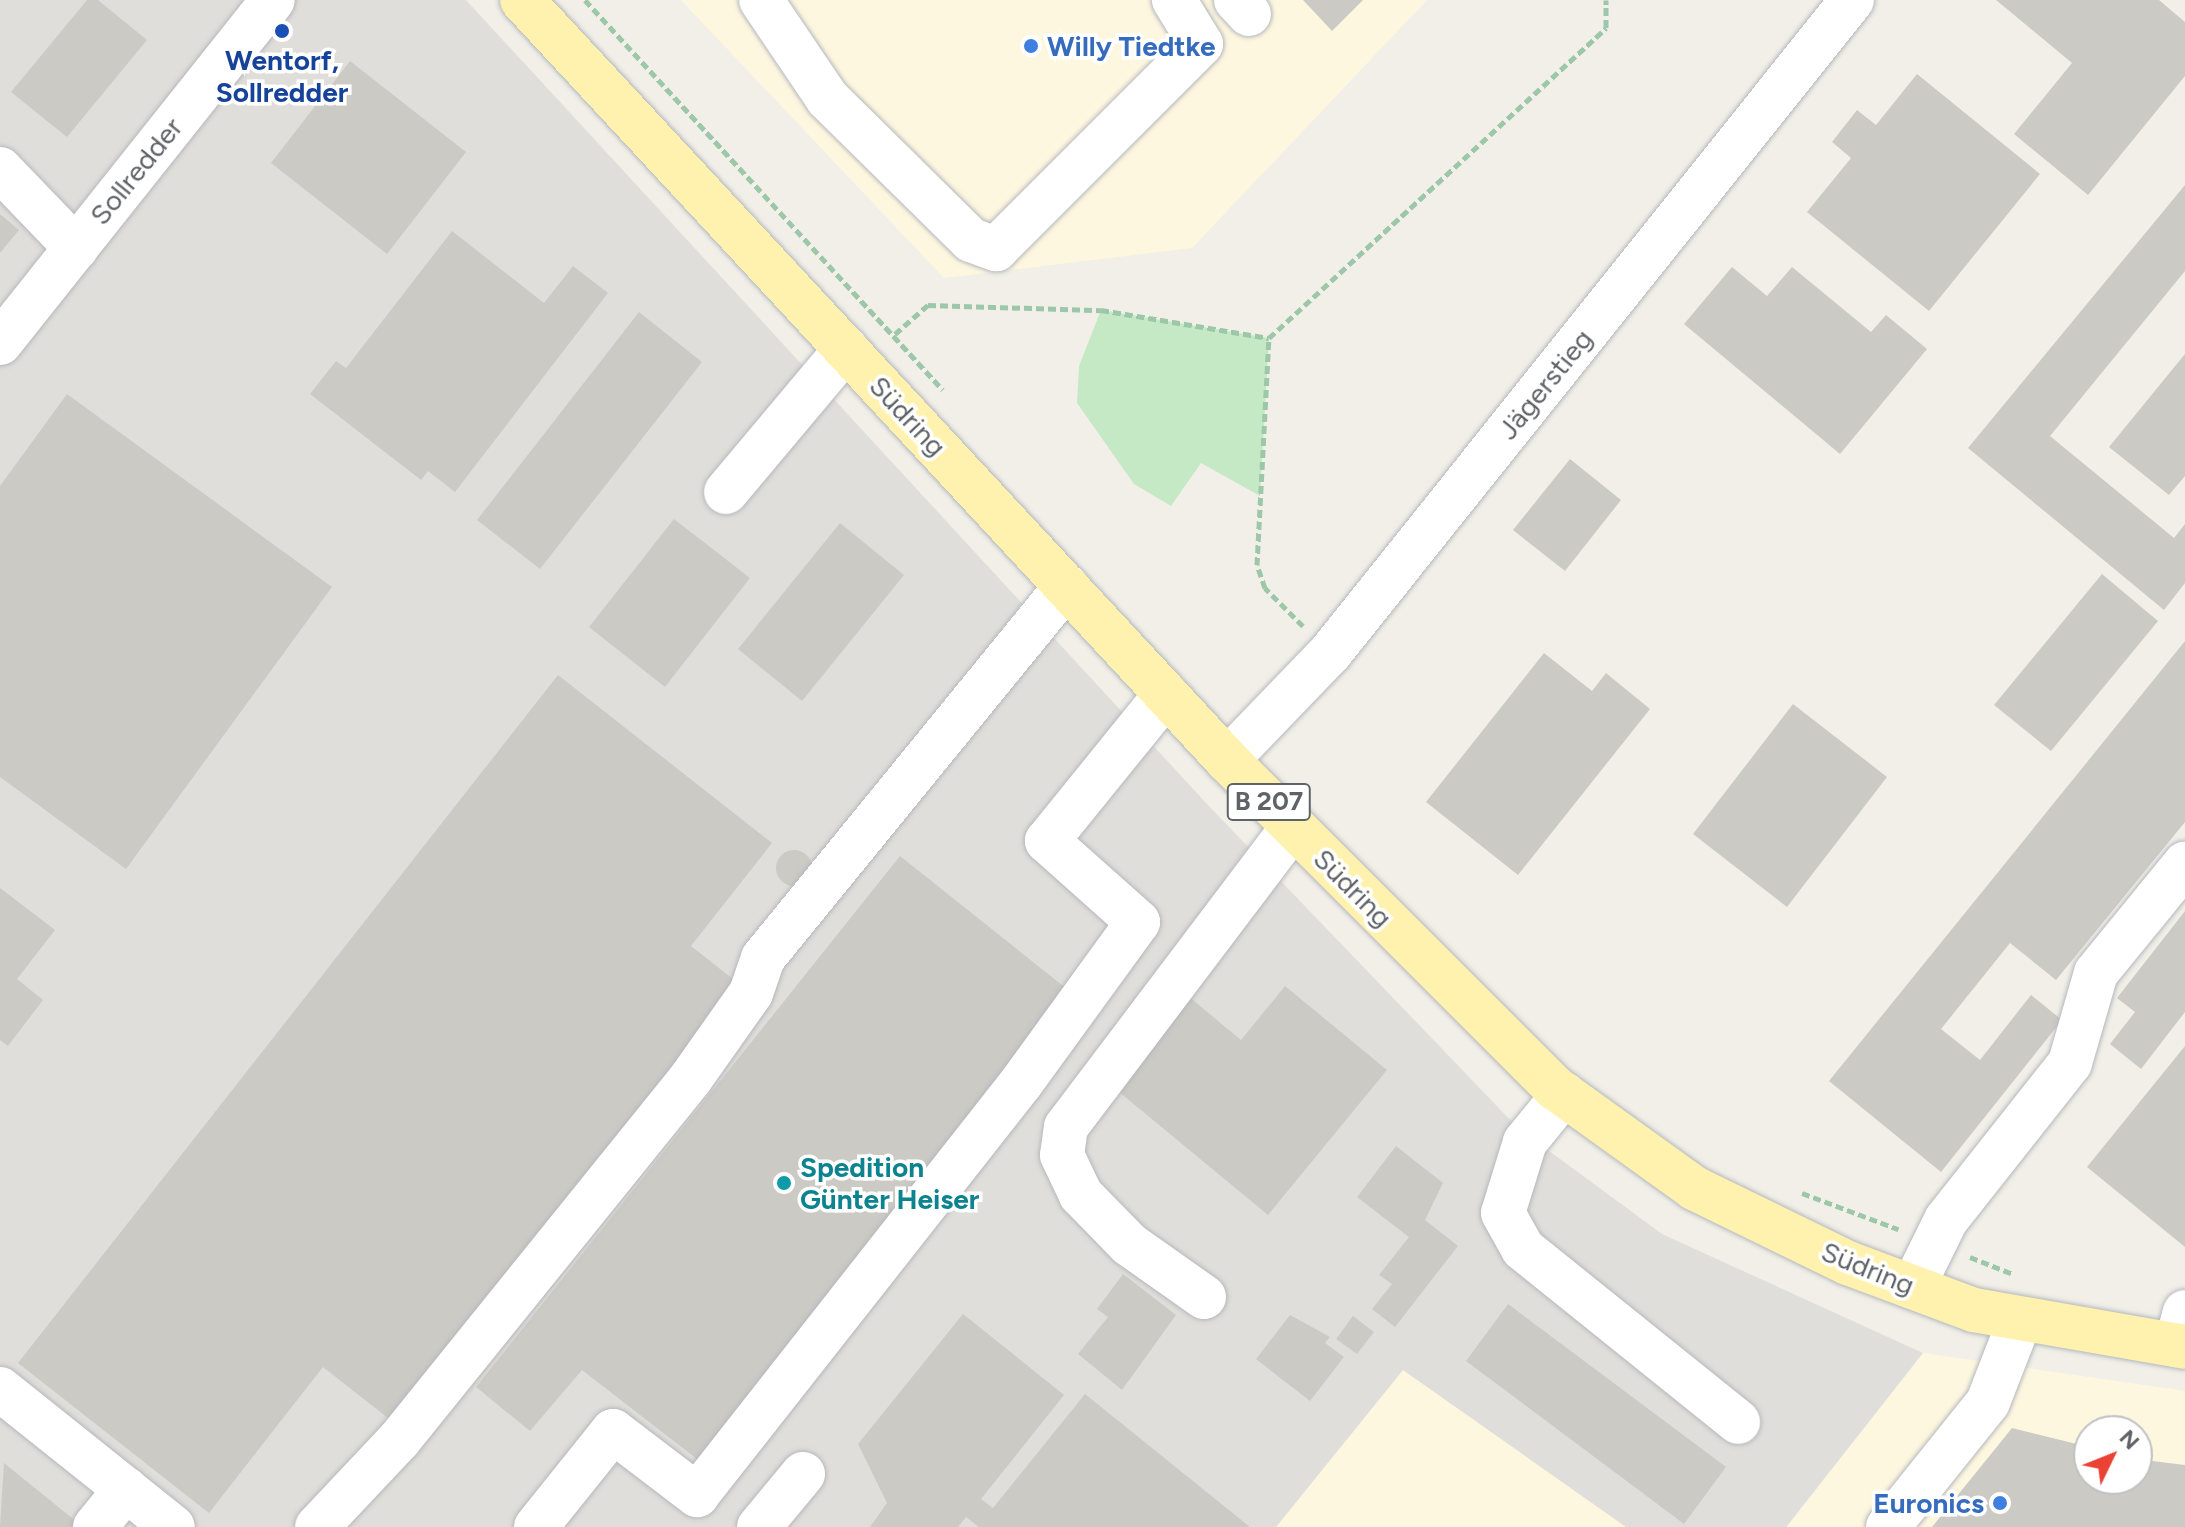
<!DOCTYPE html>
<meta charset="utf-8">
<style>
body{margin:0}
#map{position:relative;width:2185px;height:1527px;overflow:hidden;background:#f1efe8;font-family:Figtree,sans-serif}
div>[style]{position:absolute}
[style*='--x']{left:calc(var(--x)*1px);top:calc(var(--y)*1px);width:calc(var(--w)*1px);rotate:calc(var(--a)*1deg)}
.commercial>*{inset:0;background:#fef7e0}
.industrial>*{inset:0;background:#e0deda}
.green>*{inset:0;background:#c5e8c5}
.building>*{inset:0;background:#cccac5}
.round{border-radius:50%}
.path>*{height:5px;margin-top:-2.5px;transform-origin:0;background:repeating-linear-gradient(90deg,#9cc7a9 0 8px,transparent 0 12px)}
.roads{filter:drop-shadow(0 0 2px #b5b8bc) drop-shadow(0 0 2px #b5b8bc)}
.minor>*{height:44px;margin:-22px;padding:0 22px;transform-origin:22px;border-radius:22px;background:#fff}
.major>*{height:44px;margin:-22px;padding:0 22px;transform-origin:22px;border-radius:22px;background:#fff2af}
.dots>*{width:22px;height:22px;translate:-50% -50%;box-sizing:border-box;border:4px solid #fff;border-radius:50%}
span{translate:-50% -50%;white-space:nowrap;text-align:center;line-height:1.15;-webkit-text-stroke:7px #fff;paint-order:stroke}
.shield-label span{padding:2px 6px;background:#fff;border:2px solid;border-radius:6px;-webkit-text-stroke-width:0}
.shield-label{font-size:26px;color:#5f6368;font-weight:700}
.shop-label{font-size:28px;color:#366cbe;font-weight:700}
.left{translate:0 -50%;text-align:left}
.right{translate:-100% -50%;text-align:right}
.transit-label{font-size:28px;color:#164399;font-weight:700}
.street-label{font-size:28px;color:#5f6368}
.culture-label{font-size:28px;color:#0d838f;font-weight:700}
.north{position:absolute;left:2073px;top:1415px;width:80px;height:80px;box-sizing:border-box;background:#fff;border:2px solid #bfc1c3;border-radius:50%;rotate:47deg;font-size:22px;font-weight:700;line-height:32px;text-align:center;color:#5f6368}
.north::after{content:'';display:block;margin:auto;width:28px;height:36px;background:#ea4335;clip-path:polygon(50% 0,100% 100%,50% 72%,0 100%)}
</style>
<div id="map">
<div class="commercial">
<i style="clip-path:polygon(681px 0,1427px 0,1192px 248px,944px 278px)"></i>
<i style="clip-path:polygon(evenodd,1923px 1353px,2185px 1391px,2185px 1527px,1787px 1527px,1923px 1353px,2089px 1431px,2137px 1431px,2137px 1479px,2089px 1479px,2089px 1431px)"></i>
<i style="clip-path:polygon(1403px 1370px,1626px 1527px,1276px 1527px)"></i>
</div>
<div class="industrial">
<i style="clip-path:polygon(0 0,466px 0,1207px 804px,1518px 1128px,1662px 1234px,1923px 1353px,1786px 1527px,1626px 1527px,1403px 1370px,1276px 1527px,0 1527px)"></i>
</div>
<div class="green">
<i style="clip-path:polygon(1101px 310px,1269px 338px,1260px 496px,1201px 463px,1171px 506px,1134px 484px,1077px 403px,1079px 366px)"></i>
</div>
<div class="building">
<i style="clip-path:polygon(87px 0,98px 0,147px 40px,67px 137px,11px 92px)"></i>
<i style="clip-path:polygon(1303px 0,1363px 0,1332px 31px)"></i>
<i style="clip-path:polygon(1996px 0,2159px 0,2185px 22px,2185px 76px,2088px 195px,2014px 134px,2072px 63px)"></i>
<i style="clip-path:polygon(350px 61px,466px 152px,387px 254px,271px 163px)"></i>
<i style="clip-path:polygon(1917px 74px,2040px 174px,1929px 311px,1807px 212px,1851px 158px,1832px 142px,1857px 110px,1876px 125px)"></i>
<i style="clip-path:polygon(2185px 185px,2185px 271px,2050px 436px,2174px 538px,2185px 524px,2185px 583px,2164px 610px,1968px 448px)"></i>
<i style="clip-path:polygon(0 214px,19px 230px,0 253px)"></i>
<i style="clip-path:polygon(452px 231px,544px 303px,573px 266px,608px 293px,455px 492px,428px 471px,421px 480px,310px 394px,336px 361px,346px 368px)"></i>
<i style="clip-path:polygon(1732px 267px,1767px 296px,1792px 267px,1871px 332px,1886px 315px,1927px 349px,1840px 454px,1684px 324px)"></i>
<i style="clip-path:polygon(639px 312px,702px 362px,540px 569px,477px 520px)"></i>
<i style="clip-path:polygon(2185px 354px,2185px 476px,2169px 495px,2109px 447px)"></i>
<i style="clip-path:polygon(67px 394px,332px 587px,126px 869px,0 777px,0 486px)"></i>
<i style="clip-path:polygon(1570px 459px,1621px 500px,1565px 571px,1513px 530px)"></i>
<i style="clip-path:polygon(674px 519px,750px 578px,665px 687px,589px 627px)"></i>
<i style="clip-path:polygon(840px 523px,904px 575px,802px 701px,738px 649px)"></i>
<i style="clip-path:polygon(2102px 574px,2158px 621px,2051px 751px,1994px 705px)"></i>
<i style="clip-path:polygon(2185px 641px,2185px 822px,2056px 980px,2010px 943px,1941px 1029px,1980px 1060px,2031px 995px,2062px 1020px,1941px 1172px,1829px 1081px)"></i>
<i style="clip-path:polygon(1544px 653px,1592px 691px,1606px 673px,1650px 709px,1518px 875px,1426px 802px)"></i>
<i style="clip-path:polygon(558px 675px,772px 843px,691px 946px,738px 983px,393px 1422px,323px 1367px,209px 1513px,18px 1363px)"></i>
<i style="clip-path:polygon(1793px 704px,1887px 777px,1787px 907px,1693px 834px)"></i>
<i class="round" style="left:776px;top:850px;width:36px;height:36px"></i>
<i style="clip-path:polygon(900px 856px,1077px 997px,706px 1466px,582px 1370px,530px 1431px,476px 1387px)"></i>
<i style="clip-path:polygon(0 888px,55px 930px,17px 979px,43px 1000px,8px 1046px,0 1040px)"></i>
<i style="clip-path:polygon(2185px 911px,2185px 1012px,2141px 1069px,2110px 1044px,2135px 1012px,2117px 998px)"></i>
<i style="clip-path:polygon(1285px 986px,1387px 1070px,1268px 1215px,1107px 1082px,1182px 991px,1241px 1040px)"></i>
<i style="clip-path:polygon(2185px 1046px,2185px 1247px,2087px 1167px)"></i>
<i style="clip-path:polygon(1396px 1146px,1443px 1183px,1425px 1220px,1458px 1246px,1395px 1327px,1372px 1309px,1392px 1284px,1379px 1275px,1409px 1237px,1357px 1197px)"></i>
<i style="clip-path:polygon(1123px 1274px,1176px 1315px,1122px 1390px,1078px 1354px,1108px 1317px,1097px 1309px)"></i>
<i style="clip-path:polygon(1508px 1304px,1726px 1467px,1684px 1524px,1466px 1361px)"></i>
<i style="clip-path:polygon(963px 1314px,1064px 1395px,981px 1499px,993px 1508px,1085px 1394px,1250px 1527px,979px 1527px,966px 1517px,958px 1527px,870px 1527px,887px 1503px,858px 1444px)"></i>
<i style="clip-path:polygon(1290px 1315px,1330px 1337px,1325px 1343px,1344px 1357px,1310px 1401px,1256px 1359px)"></i>
<i style="clip-path:polygon(1353px 1316px,1374px 1332px,1357px 1354px,1336px 1339px)"></i>
<i style="clip-path:polygon(2012px 1428px,2089px 1447px,2089px 1479px,2137px 1479px,2137px 1459px,2185px 1465px,2185px 1527px,1932px 1527px)"></i>
<i style="clip-path:polygon(4px 1463px,83px 1527px,0 1527px)"></i>
</div>
<div class="path">
<i style="--x:585;--y:0;--w:529;--a:47.45"></i>
<i style="--x:895;--y:334;--w:44;--a:-41.3"></i>
<i style="--x:928;--y:305;--w:173;--a:1.7"></i>
<i style="--x:1101;--y:310;--w:170;--a:9.5"></i>
<i style="--x:1303;--y:626;--w:54;--a:-135"></i>
<i style="--x:1265;--y:588;--w:24;--a:-109"></i>
<i style="--x:1257;--y:565;--w:227;--a:-87"></i>
<i style="--x:1269;--y:338;--w:458;--a:-42.6"></i>
<i style="--x:1606;--y:28;--w:28;--a:-90"></i>
<i style="--x:1802;--y:1193;--w:103;--a:20.6"></i>
<i style="--x:1970;--y:1257;--w:46;--a:21.6"></i>
</div>
<div class="roads">
<div class="minor">
<i style="--x:761;--y:0;--w:118;--a:56"></i>
<i style="--x:827;--y:98;--w:202;--a:44.6"></i>
<i style="--x:971;--y:240;--w:27;--a:20"></i>
<i style="--x:996;--y:249;--w:290;--a:-45"></i>
<i style="--x:1201;--y:44;--w:52;--a:-121.5"></i>
<i style="--x:1236;--y:0;--w:19;--a:47"></i>
<i style="--x:0;--y:169;--w:110;--a:46.1"></i>
<i style="--x:0;--y:343;--w:438;--a:-51.5"></i>
<i style="--x:726;--y:492;--w:187;--a:-50"></i>
<i style="--x:1227;--y:760;--w:149;--a:-46.1"></i>
<i style="--x:1330;--y:653;--w:836;--a:-51.36"></i>
<i style="--x:1564;--y:1094;--w:62;--a:129.1"></i>
<i style="--x:1525;--y:1142;--w:74;--a:107.2"></i>
<i style="--x:1503;--y:1213;--w:41;--a:60.9"></i>
<i style="--x:1523;--y:1249;--w:276;--a:38.8"></i>
<i style="--x:1913;--y:1287;--w:75;--a:-63.8"></i>
<i style="--x:1946;--y:1220;--w:200;--a:-51.7"></i>
<i style="--x:2070;--y:1063;--w:94;--a:-73.9"></i>
<i style="--x:2096;--y:973;--w:141;--a:-50.8"></i>
<i style="--x:1204;--y:1297;--w:92;--a:-144.8"></i>
<i style="--x:1129;--y:1244;--w:69;--a:-134.4"></i>
<i style="--x:1081;--y:1195;--w:44;--a:-115.4"></i>
<i style="--x:1062;--y:1155;--w:28;--a:-82"></i>
<i style="--x:1066;--y:1127;--w:376;--a:-52.9"></i>
<i style="--x:2176;--y:1345;--w:34;--a:-75"></i>
<i style="--x:0;--y:1389;--w:221;--a:38.6"></i>
<i style="--x:95;--y:1527;--w:49;--a:-50.8"></i>
<i style="--x:317;--y:1527;--w:120;--a:-46.7"></i>
<i style="--x:399;--y:1440;--w:465;--a:-51.1"></i>
<i style="--x:691;--y:1078;--w:104;--a:-54.8"></i>
<i style="--x:751;--y:993;--w:37;--a:-71"></i>
<i style="--x:763;--y:958;--w:480;--a:-50.8"></i>
<i style="--x:536;--y:1527;--w:123;--a:-51.3"></i>
<i style="--x:613;--y:1431;--w:106;--a:37.3"></i>
<i style="--x:697;--y:1495;--w:524;--a:-51.82"></i>
<i style="--x:1021;--y:1083;--w:199;--a:-54"></i>
<i style="--x:1138;--y:922;--w:122;--a:-138.3"></i>
<i style="--x:1047;--y:841;--w:189;--a:-51"></i>
<i style="--x:759;--y:1527;--w:69;--a:-50.3"></i>
<i style="--x:1888;--y:1527;--w:160;--a:-51.3"></i>
<i style="--x:1988;--y:1402;--w:88;--a:-68.7"></i>
</div>
<div class="major">
<i style="--x:522;--y:0;--w:1037;--a:47.15"></i>
<i style="--x:1227;--y:760;--w:464;--a:45"></i>
<i style="--x:1555;--y:1088;--w:171;--a:35.7"></i>
<i style="--x:1694;--y:1188;--w:171;--a:26"></i>
<i style="--x:1848;--y:1263;--w:134;--a:20.5"></i>
<i style="--x:1974;--y:1310;--w:214;--a:9.9"></i>
</div>
</div>
<div class="dots">
<i style="left:282px;top:31px;background:#1a4fb4"></i>
<i style="left:1031px;top:46px;background:#3f7fe0"></i>
<i style="left:784px;top:1183px;background:#0f9aa8"></i>
<i style="left:2000px;top:1503px;background:#3f7fe0"></i>
</div>
<div class="shield-label">
<span style="left:1269px;top:802px">B 207</span>
</div>
<div class="shop-label">
<span class="left" style="left:1047px;top:46px">Willy Tiedtke</span>
<span class="right" style="left:1984px;top:1503px">Euronics</span>
</div>
<div class="transit-label">
<span style="left:282px;top:76px">Wentorf,<br>Sollredder</span>
</div>
<div class="street-label">
<span style="left:136px;top:171px;rotate:-51deg">Sollredder</span>
<span style="left:1545px;top:384px;rotate:-51deg">Jägerstieg</span>
<span style="left:908px;top:416px;rotate:47deg">Südring</span>
<span style="left:1353px;top:888px;rotate:45deg">Südring</span>
<span style="left:1868px;top:1268px;rotate:22deg">Südring</span>
</div>
<div class="culture-label">
<span class="left" style="left:800px;top:1183px">Spedition<br>Günter Heiser</span>
</div>
<div class="north">N</div>
</div>
